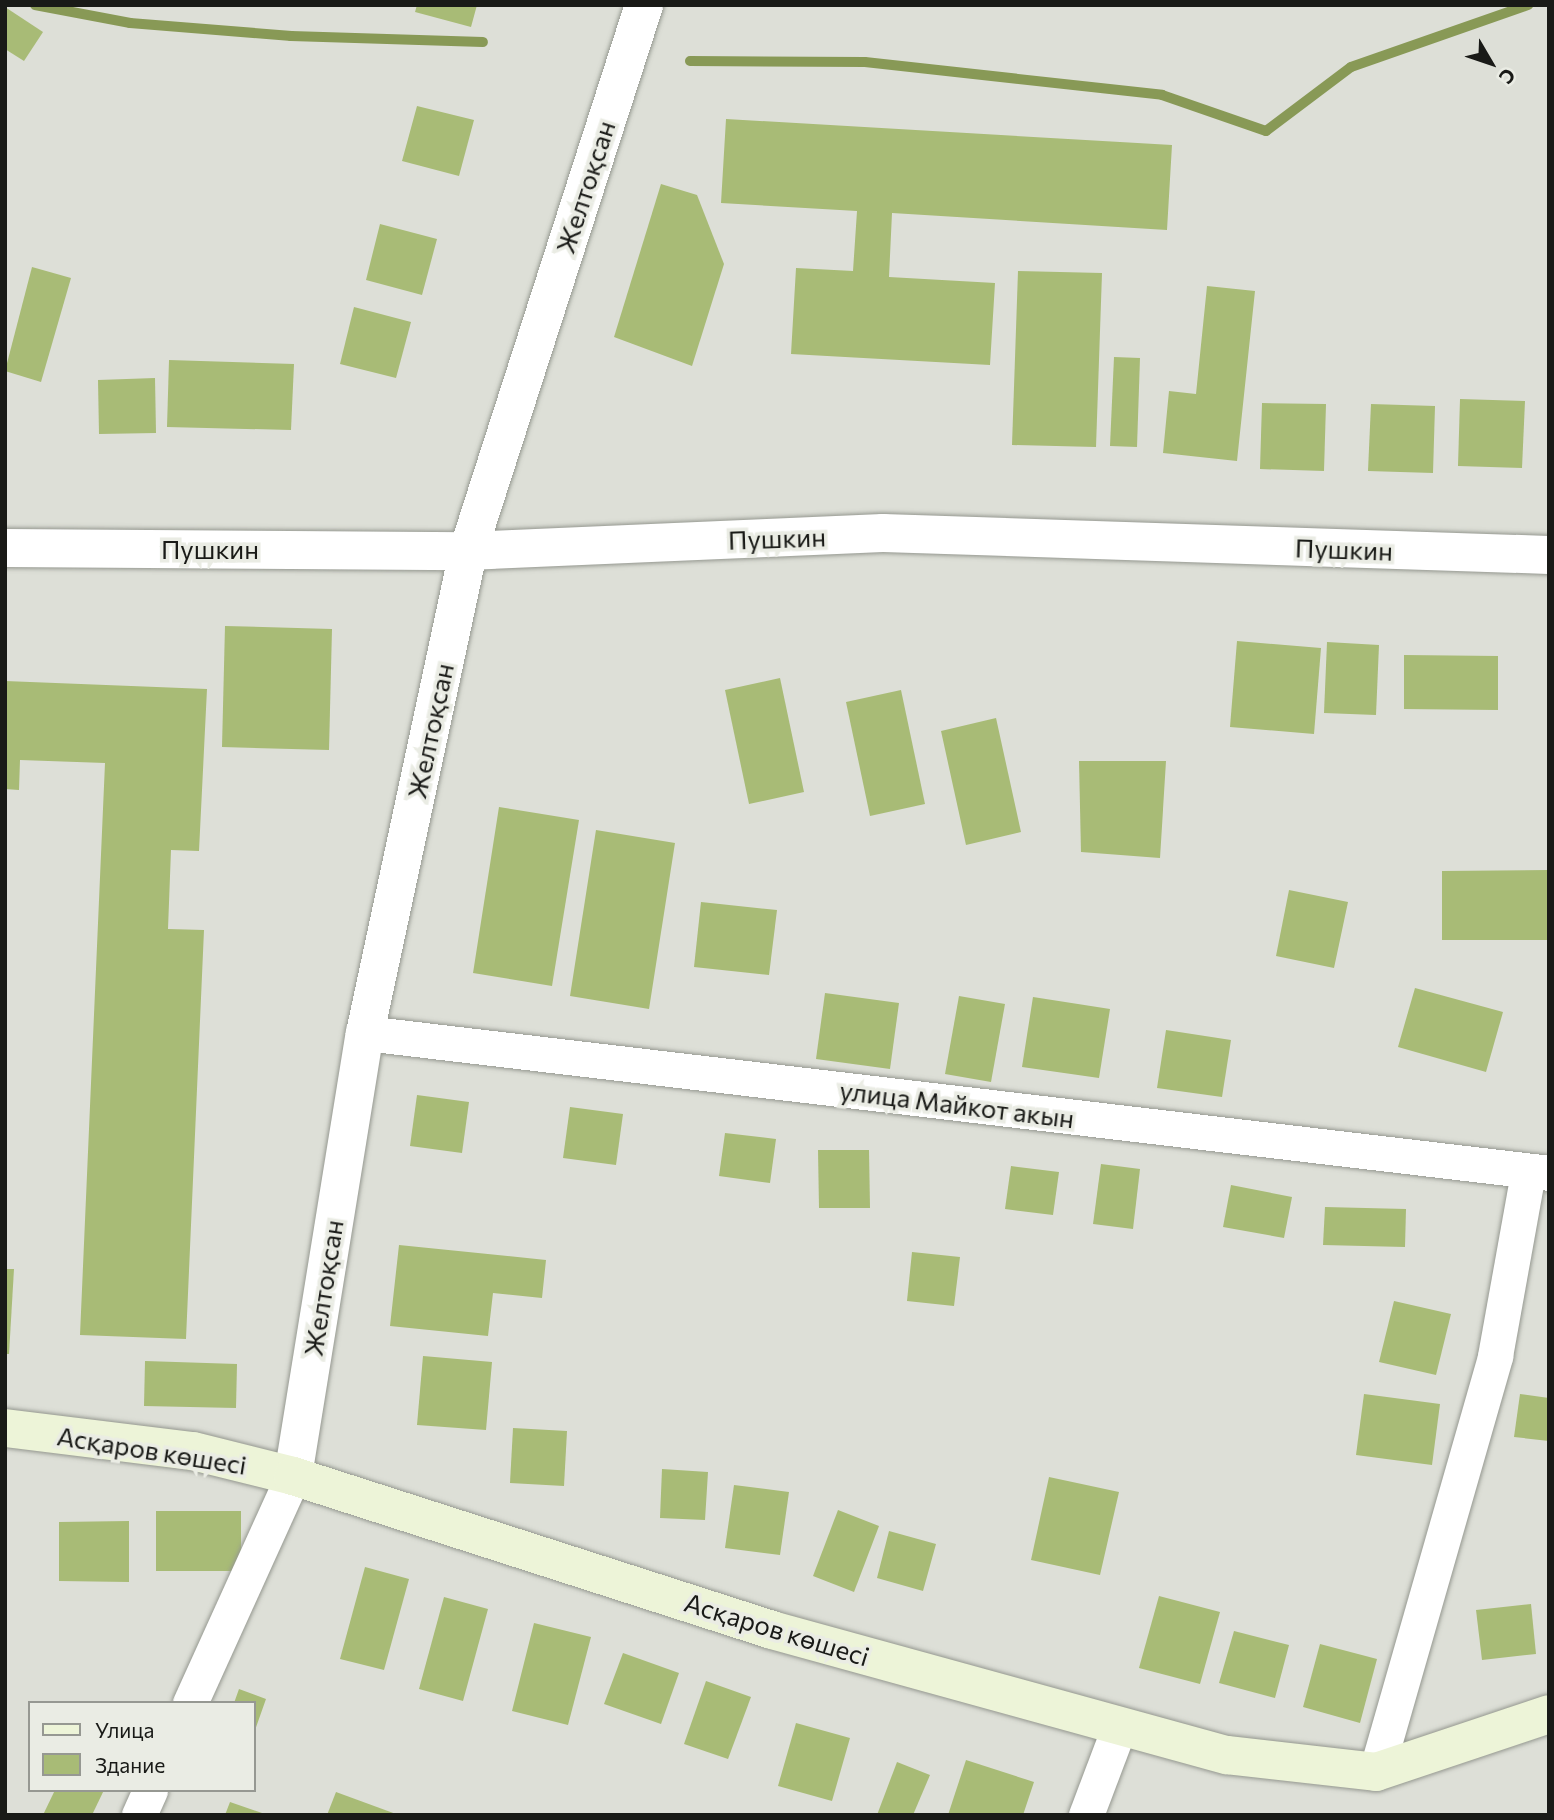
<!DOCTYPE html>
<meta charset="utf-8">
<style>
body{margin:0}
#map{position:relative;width:1554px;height:1820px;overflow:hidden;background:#dddfd7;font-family:Commissioner,sans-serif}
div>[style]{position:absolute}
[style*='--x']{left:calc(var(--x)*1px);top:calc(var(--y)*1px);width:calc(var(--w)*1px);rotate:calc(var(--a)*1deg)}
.stream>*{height:10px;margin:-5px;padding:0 5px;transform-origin:5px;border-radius:5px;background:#889956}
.building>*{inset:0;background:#a8bb76}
.roads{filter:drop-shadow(0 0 2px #959890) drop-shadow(0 0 2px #959890)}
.minor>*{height:35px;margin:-17.5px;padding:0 17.5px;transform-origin:17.5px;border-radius:17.5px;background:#fff}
.tertiary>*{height:38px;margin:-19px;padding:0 19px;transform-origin:19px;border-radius:19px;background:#fff}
.secondary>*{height:38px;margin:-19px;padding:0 19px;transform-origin:19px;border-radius:19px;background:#edf4d8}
span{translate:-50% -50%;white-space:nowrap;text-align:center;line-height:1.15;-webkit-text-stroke:7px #eaece4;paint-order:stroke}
.street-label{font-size:26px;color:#191a17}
.frame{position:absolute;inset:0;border:7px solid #191a17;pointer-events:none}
.legend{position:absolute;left:28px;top:1701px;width:228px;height:91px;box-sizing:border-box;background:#eaece4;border:2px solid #969892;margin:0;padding:9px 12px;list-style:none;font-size:21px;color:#191a17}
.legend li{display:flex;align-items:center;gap:14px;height:35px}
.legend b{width:35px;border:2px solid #969892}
.north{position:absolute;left:1456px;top:28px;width:70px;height:70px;-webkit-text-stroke:5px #eaece4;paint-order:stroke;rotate:129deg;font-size:19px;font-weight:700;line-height:28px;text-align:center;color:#191a17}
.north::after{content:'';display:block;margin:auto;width:24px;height:32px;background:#191a17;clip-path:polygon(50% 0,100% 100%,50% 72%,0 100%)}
</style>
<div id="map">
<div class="stream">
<i style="--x:35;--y:5;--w:97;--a:10.7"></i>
<i style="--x:130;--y:23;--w:162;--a:4.6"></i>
<i style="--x:291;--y:36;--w:192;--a:1.8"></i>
<i style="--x:690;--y:61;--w:175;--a:0.3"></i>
<i style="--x:865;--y:62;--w:299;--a:6.3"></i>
<i style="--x:1162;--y:95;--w:110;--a:19.1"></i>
<i style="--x:1266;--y:131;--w:106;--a:-37"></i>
<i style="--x:1351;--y:67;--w:188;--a:-19.3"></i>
</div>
<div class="building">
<i style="clip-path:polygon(417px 5px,477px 5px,471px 27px,415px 12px)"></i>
<i style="clip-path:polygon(5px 7px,43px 32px,24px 61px,5px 49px)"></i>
<i style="clip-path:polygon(417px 106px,474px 120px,459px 176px,402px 161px)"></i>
<i style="clip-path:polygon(726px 119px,1172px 145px,1167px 230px,892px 213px,889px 277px,995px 283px,990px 365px,791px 354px,796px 268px,853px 271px,857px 211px,721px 203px)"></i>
<i style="clip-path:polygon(661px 184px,697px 195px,724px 264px,692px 366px,614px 337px)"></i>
<i style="clip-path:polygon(380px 224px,437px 239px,422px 295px,366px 280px)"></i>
<i style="clip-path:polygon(32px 267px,71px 278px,41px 382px,5px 371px)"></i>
<i style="clip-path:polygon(1018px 271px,1102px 273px,1096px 447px,1012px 445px)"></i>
<i style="clip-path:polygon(1207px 286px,1255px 291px,1237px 461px,1163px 453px,1169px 391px,1196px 394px)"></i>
<i style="clip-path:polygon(354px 307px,411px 322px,396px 378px,340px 364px)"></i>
<i style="clip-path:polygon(1114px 357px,1140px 358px,1137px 447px,1110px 446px)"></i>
<i style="clip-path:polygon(169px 360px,294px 364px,291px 430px,167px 427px)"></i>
<i style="clip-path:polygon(155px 378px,156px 433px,99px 434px,98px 380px)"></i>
<i style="clip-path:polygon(1460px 399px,1525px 401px,1522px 468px,1458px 466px)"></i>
<i style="clip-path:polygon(1262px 403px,1326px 404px,1324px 471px,1260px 469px)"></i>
<i style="clip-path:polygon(1371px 404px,1435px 406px,1433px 473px,1368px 471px)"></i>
<i style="clip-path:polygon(225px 626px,332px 629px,329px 750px,222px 747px)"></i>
<i style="clip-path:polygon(1237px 641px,1321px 648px,1314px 734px,1230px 727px)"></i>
<i style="clip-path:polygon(1327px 642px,1379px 645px,1376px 715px,1324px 713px)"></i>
<i style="clip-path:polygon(1404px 655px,1498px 656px,1498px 710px,1404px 709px)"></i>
<i style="clip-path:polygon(780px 678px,804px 792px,749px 804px,725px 690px)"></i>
<i style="clip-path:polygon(5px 681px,207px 689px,199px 851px,171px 850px,168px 929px,204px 930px,186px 1339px,80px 1335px,105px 763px,20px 760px,19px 790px,5px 789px)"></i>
<i style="clip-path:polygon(901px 690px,925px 804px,870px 816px,846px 702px)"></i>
<i style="clip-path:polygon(996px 718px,1021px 832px,966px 845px,941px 731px)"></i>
<i style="clip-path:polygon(1079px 761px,1166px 761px,1160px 858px,1081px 852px)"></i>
<i style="clip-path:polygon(499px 807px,579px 820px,552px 986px,473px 973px)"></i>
<i style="clip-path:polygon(596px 830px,675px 843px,649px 1009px,570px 996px)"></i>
<i style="clip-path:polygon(1549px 870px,1549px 940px,1442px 940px,1442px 871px)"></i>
<i style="clip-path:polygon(1289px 890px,1348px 902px,1334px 968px,1276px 956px)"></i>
<i style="clip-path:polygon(701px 902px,777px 910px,769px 975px,694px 967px)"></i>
<i style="clip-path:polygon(1415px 988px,1503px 1012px,1486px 1072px,1398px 1047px)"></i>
<i style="clip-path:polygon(825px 993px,899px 1003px,890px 1069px,816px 1059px)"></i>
<i style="clip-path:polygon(959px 996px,1005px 1004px,991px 1082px,945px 1074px)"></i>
<i style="clip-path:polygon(1033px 997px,1110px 1009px,1099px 1078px,1022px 1067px)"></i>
<i style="clip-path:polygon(1166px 1030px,1231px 1040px,1222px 1097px,1157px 1088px)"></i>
<i style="clip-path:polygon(417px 1095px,469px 1102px,462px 1153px,410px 1146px)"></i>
<i style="clip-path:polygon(570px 1107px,623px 1114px,616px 1165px,563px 1158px)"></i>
<i style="clip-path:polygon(725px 1133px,776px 1139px,770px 1183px,719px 1176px)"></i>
<i style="clip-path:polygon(818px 1150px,869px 1150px,870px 1208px,819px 1208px)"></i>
<i style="clip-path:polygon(1101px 1164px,1140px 1169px,1133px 1229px,1093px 1224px)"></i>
<i style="clip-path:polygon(1011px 1166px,1059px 1172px,1053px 1215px,1005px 1209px)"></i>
<i style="clip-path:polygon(1231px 1185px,1292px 1197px,1284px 1238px,1223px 1227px)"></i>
<i style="clip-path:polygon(1325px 1207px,1406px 1209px,1405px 1247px,1323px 1245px)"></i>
<i style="clip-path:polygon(399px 1245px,546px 1260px,542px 1298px,493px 1293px,488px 1336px,390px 1326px)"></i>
<i style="clip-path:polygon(912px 1252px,960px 1257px,954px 1306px,907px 1301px)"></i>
<i style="clip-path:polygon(5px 1269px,14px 1269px,9px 1354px,5px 1354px)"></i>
<i style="clip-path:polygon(1394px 1301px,1451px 1314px,1436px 1375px,1379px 1362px)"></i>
<i style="clip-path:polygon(423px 1356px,492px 1362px,486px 1430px,417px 1425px)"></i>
<i style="clip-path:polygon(145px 1361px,237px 1364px,236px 1408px,144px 1406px)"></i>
<i style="clip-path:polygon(1364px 1394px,1440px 1404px,1432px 1465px,1356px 1455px)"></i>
<i style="clip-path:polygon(1520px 1394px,1549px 1398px,1549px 1441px,1514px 1437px)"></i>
<i style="clip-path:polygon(513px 1428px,567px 1431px,564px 1486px,510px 1483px)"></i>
<i style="clip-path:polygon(662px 1469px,708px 1472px,705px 1520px,660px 1518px)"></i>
<i style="clip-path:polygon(1049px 1477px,1119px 1492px,1100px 1575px,1031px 1560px)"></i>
<i style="clip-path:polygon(734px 1485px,789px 1492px,780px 1555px,725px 1548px)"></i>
<i style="clip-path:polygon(838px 1510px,879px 1526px,854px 1592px,813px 1576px)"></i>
<i style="clip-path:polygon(156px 1511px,241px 1511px,241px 1571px,156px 1571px)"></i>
<i style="clip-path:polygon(129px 1521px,129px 1582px,59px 1581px,59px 1522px)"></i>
<i style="clip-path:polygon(889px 1531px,936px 1544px,923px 1591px,877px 1578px)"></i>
<i style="clip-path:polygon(365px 1567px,409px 1579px,384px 1670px,340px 1659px)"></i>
<i style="clip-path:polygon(1159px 1596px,1220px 1612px,1200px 1684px,1139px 1668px)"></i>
<i style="clip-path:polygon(444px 1597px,488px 1609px,463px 1701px,419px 1689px)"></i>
<i style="clip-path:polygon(1531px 1604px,1536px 1654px,1482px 1660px,1476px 1610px)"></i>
<i style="clip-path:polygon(534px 1623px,591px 1637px,568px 1725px,512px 1711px)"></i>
<i style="clip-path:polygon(1234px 1631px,1289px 1645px,1275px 1698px,1219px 1683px)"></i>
<i style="clip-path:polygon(1320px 1644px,1377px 1659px,1360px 1723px,1303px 1707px)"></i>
<i style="clip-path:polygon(623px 1653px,679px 1673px,661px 1724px,604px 1704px)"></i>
<i style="clip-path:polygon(706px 1681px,751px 1697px,728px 1759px,684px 1744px)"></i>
<i style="clip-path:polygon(239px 1689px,266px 1699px,254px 1733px,254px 1703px,234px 1703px)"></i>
<i style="clip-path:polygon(796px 1723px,850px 1738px,832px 1801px,778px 1786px)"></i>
<i style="clip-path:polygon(966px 1760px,1034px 1782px,1023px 1815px,948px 1815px)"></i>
<i style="clip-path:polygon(897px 1762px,930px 1775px,913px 1815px,877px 1815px)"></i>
<i style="clip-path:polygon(55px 1790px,104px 1790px,92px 1815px,43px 1815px)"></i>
<i style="clip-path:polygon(336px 1792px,396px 1814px,396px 1815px,327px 1815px)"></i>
<i style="clip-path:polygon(230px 1802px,265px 1814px,265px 1815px,225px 1815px)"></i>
</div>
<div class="roads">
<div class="minor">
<i style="--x:365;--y:1033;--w:1192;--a:6.74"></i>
<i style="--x:190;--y:1703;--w:249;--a:-65.6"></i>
<i style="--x:1376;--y:1772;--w:433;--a:-74"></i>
<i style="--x:1495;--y:1356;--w:187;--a:-79.8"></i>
<i style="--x:139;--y:1815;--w:27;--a:-66"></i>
<i style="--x:1086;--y:1815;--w:96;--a:-69.3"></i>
</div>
<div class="tertiary">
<i style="--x:5;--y:548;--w:463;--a:0.4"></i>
<i style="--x:468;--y:551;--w:415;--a:-2.5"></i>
<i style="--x:883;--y:533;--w:666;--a:1.89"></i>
<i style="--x:293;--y:1476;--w:449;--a:-80.8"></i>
<i style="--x:365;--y:1033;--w:493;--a:-77.9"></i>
<i style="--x:468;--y:551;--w:574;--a:-72.13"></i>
</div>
<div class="secondary">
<i style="--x:5;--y:1428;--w:189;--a:7"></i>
<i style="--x:193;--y:1451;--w:103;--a:14"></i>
<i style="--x:293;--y:1476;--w:503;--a:17.82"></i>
<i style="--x:772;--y:1630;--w:472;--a:15.4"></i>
<i style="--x:1227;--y:1755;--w:150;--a:6.5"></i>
<i style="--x:1376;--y:1772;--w:182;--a:-18.5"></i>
</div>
</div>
<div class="street-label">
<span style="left:585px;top:187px;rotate:-72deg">Желтоқсан</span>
<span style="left:777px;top:538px;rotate:-2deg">Пушкин</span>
<span style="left:210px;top:549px">Пушкин</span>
<span style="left:1344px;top:549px;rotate:2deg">Пушкин</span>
<span style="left:430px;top:731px;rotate:-78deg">Желтоқсан</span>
<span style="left:957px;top:1104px;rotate:7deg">улица Майкот акын</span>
<span style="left:323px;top:1288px;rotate:-81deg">Желтоқсан</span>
<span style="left:152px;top:1450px;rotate:9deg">Асқаров көшесі</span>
<span style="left:777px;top:1629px;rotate:17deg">Асқаров көшесі</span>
</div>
<div class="frame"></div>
<ul class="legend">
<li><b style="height:9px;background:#edf4d8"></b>Улица</li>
<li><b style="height:19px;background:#a8bb76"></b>Здание</li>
</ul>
<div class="north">С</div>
</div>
